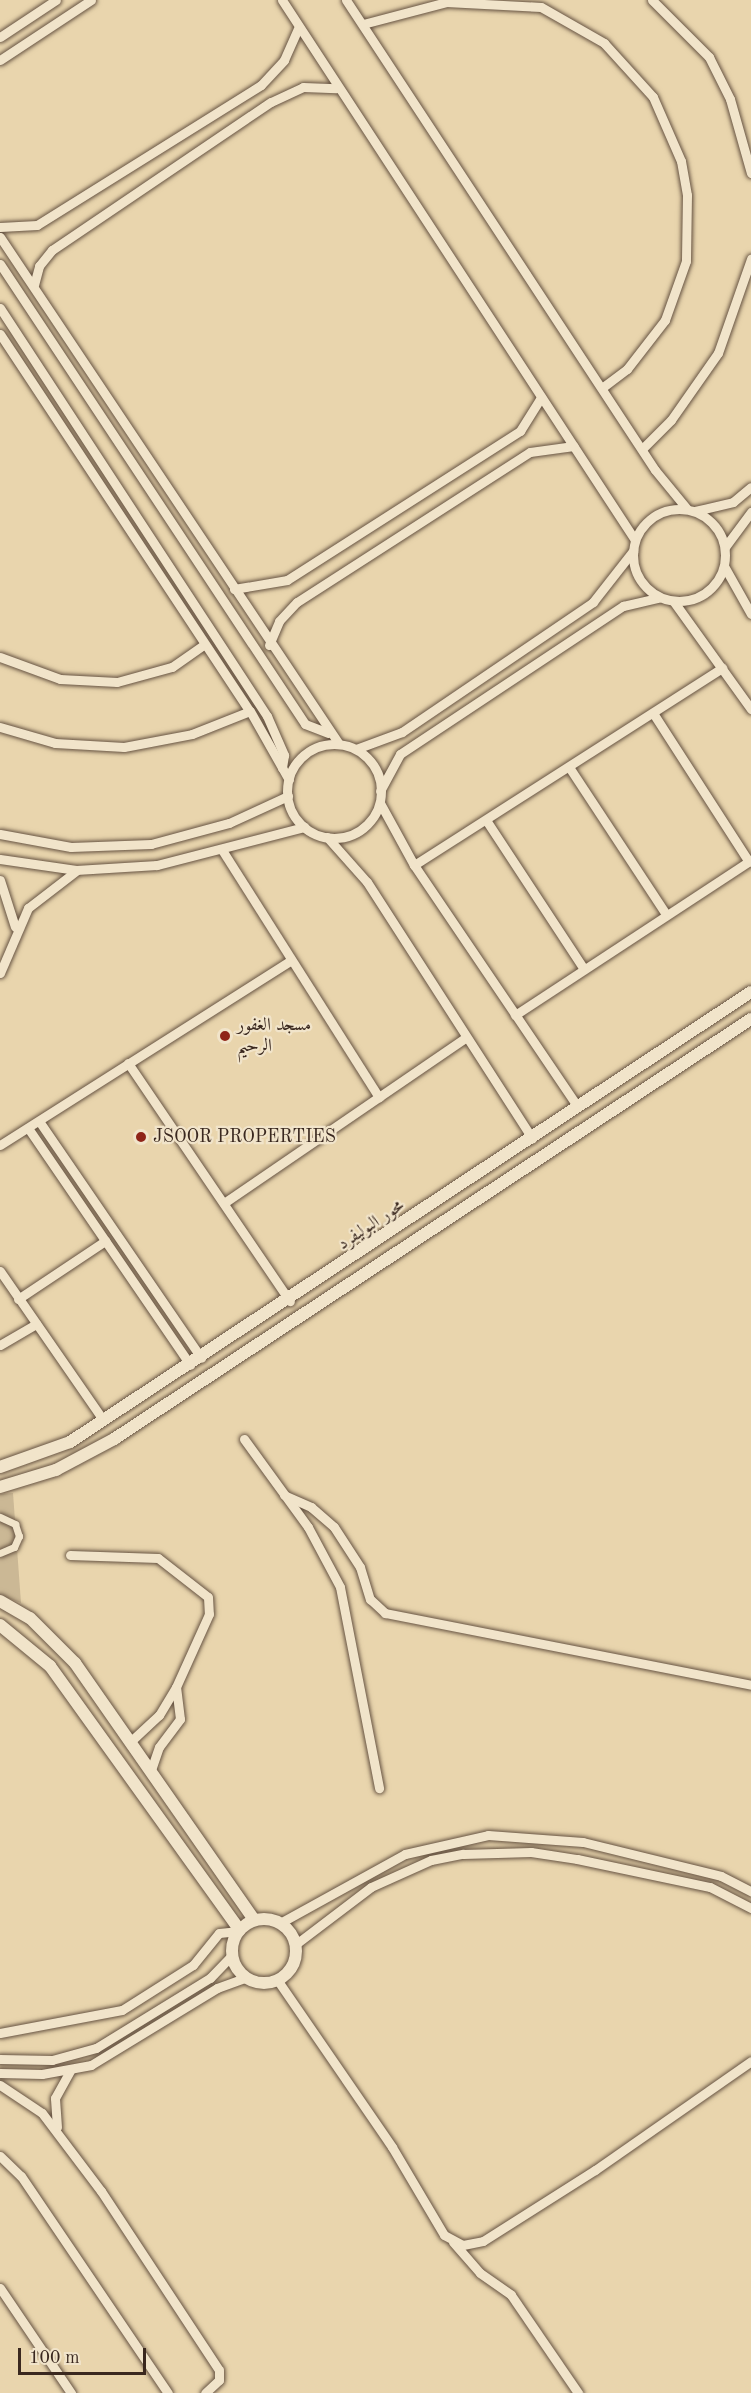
<!DOCTYPE html>
<meta charset="utf-8">
<style>
body{margin:0}
#map{position:relative;width:751px;height:2393px;overflow:hidden;background:#e9d5ad;font-family:"Old Standard TT",Amiri,serif}
div>[style]{position:absolute}
[style*='--x']{left:calc(var(--x)*1px);top:calc(var(--y)*1px);width:calc(var(--w)*1px);rotate:calc(var(--a)*1deg)}
.green>*{inset:0;background:#cbb895}
.roads{filter:drop-shadow(0 0 2px #665342) drop-shadow(0 0 2px #665342)}
.pedestrian>*{height:7px;margin:-3.5px;padding:0 3.5px;transform-origin:3.5px;border-radius:3.5px;background:#f1e4ca}
.minor>*{height:9px;margin:-4.5px;padding:0 4.5px;transform-origin:4.5px;border-radius:4.5px;background:#f1e4ca}
.minor>.ring{margin:-4.5px;padding:0;box-sizing:content-box;background:none;border:9px solid #f1e4ca;border-radius:50%}
.tertiary>*{height:12px;margin:-6px;padding:0 6px;transform-origin:6px;border-radius:6px;background:#f1e4ca}
.tertiary>.ring{margin:-6px;padding:0;box-sizing:content-box;background:none;border:12px solid #f1e4ca;border-radius:50%}
.dots>*{width:16px;height:16px;translate:-50% -50%;box-sizing:border-box;border:3px solid #f1e4ca;border-radius:50%}
span{translate:-50% -50%;white-space:nowrap;text-align:center;line-height:1.15;-webkit-text-stroke:4.5px #f1e4ca;paint-order:stroke}
.poi-label{font-size:18px;color:#3a281f}
.left{translate:0 -50%;text-align:left}
.street-label{font-size:18px;color:#3a281f}
.scale{position:absolute;left:18px;top:2348px;width:128px;height:27px;box-sizing:border-box;border:3px solid #3a281f;border-top:0;padding-left:8px;font-size:18px;line-height:21px;white-space:nowrap;color:#3a281f;-webkit-text-stroke:4px #f1e4ca;paint-order:stroke}
</style>
<div id="map">
<div class="green">
<i style="clip-path:polygon(13px 1493px,21px 1603px,0 1595px,0 1494px)"></i>
</div>
<div class="roads">
<div class="pedestrian">
<i style="--x:0;--y:1517;--w:17;--a:25"></i>
<i style="--x:15;--y:1524;--w:13;--a:72"></i>
<i style="--x:19;--y:1536;--w:12;--a:114"></i>
<i style="--x:14;--y:1547;--w:15;--a:157"></i>
</div>
<div class="minor">
<i style="--x:282;--y:0;--w:645;--a:56.83"></i>
<i style="--x:346;--y:0;--w:562;--a:56.68"></i>
<i style="--x:655;--y:470;--w:50;--a:50.6"></i>
<i style="--x:652;--y:0;--w:81;--a:45"></i>
<i style="--x:709;--y:57;--w:47;--a:63.4"></i>
<i style="--x:730;--y:99;--w:77;--a:74.2"></i>
<i style="--x:363;--y:24;--w:86;--a:-14.8"></i>
<i style="--x:446;--y:2;--w:95;--a:3"></i>
<i style="--x:541;--y:7;--w:73;--a:29.7"></i>
<i style="--x:604;--y:43;--w:73;--a:47.8"></i>
<i style="--x:653;--y:97;--w:70;--a:66.4"></i>
<i style="--x:681;--y:161;--w:35;--a:80"></i>
<i style="--x:687;--y:195;--w:66;--a:90.9"></i>
<i style="--x:686;--y:261;--w:63;--a:109.6"></i>
<i style="--x:665;--y:320;--w:62;--a:127.8"></i>
<i style="--x:627;--y:369;--w:31;--a:143"></i>
<i style="--x:0;--y:37;--w:67;--a:-33.5"></i>
<i style="--x:0;--y:60;--w:109;--a:-33.4"></i>
<i style="--x:0;--y:227;--w:37;--a:-3"></i>
<i style="--x:37;--y:225;--w:264;--a:-32"></i>
<i style="--x:261;--y:85;--w:34;--a:-47"></i>
<i style="--x:284;--y:60;--w:34;--a:-66"></i>
<i style="--x:0;--y:237;--w:610;--a:56.23"></i>
<i style="--x:0;--y:264;--w:552;--a:56.45"></i>
<i style="--x:305;--y:724;--w:25;--a:21"></i>
<i style="--x:34;--y:285;--w:20;--a:-75"></i>
<i style="--x:39;--y:266;--w:21;--a:-51"></i>
<i style="--x:52;--y:250;--w:264;--a:-34.1"></i>
<i style="--x:271;--y:102;--w:35;--a:-25"></i>
<i style="--x:303;--y:87;--w:33;--a:2"></i>
<i style="--x:0;--y:308;--w:488;--a:56.8"></i>
<i style="--x:267;--y:716;--w:43;--a:66.4"></i>
<i style="--x:284;--y:755;--w:13;--a:99"></i>
<i style="--x:0;--y:334;--w:452;--a:56.5"></i>
<i style="--x:250;--y:711;--w:79;--a:60.5"></i>
<i style="--x:642;--y:449;--w:41;--a:-45"></i>
<i style="--x:671;--y:420;--w:82;--a:-55"></i>
<i style="--x:718;--y:353;--w:100;--a:-70.7"></i>
<i class="ring" style="left:633px;top:509px;width:83px;height:83px"></i>
<i style="--x:695;--y:511;--w:39;--a:-13"></i>
<i style="--x:733;--y:502;--w:23;--a:-40"></i>
<i style="--x:725;--y:547;--w:44;--a:-53.4"></i>
<i style="--x:724;--y:566;--w:55;--a:60.6"></i>
<i style="--x:234;--y:589;--w:54;--a:-9.6"></i>
<i style="--x:287;--y:580;--w:277;--a:-32.6"></i>
<i style="--x:520;--y:431;--w:40;--a:-58"></i>
<i style="--x:674;--y:602;--w:132;--a:54.3"></i>
<i style="--x:269;--y:645;--w:26;--a:-67"></i>
<i style="--x:279;--y:621;--w:26;--a:-47"></i>
<i style="--x:297;--y:602;--w:277;--a:-32.8"></i>
<i style="--x:530;--y:452;--w:44;--a:-7.8"></i>
<i style="--x:0;--y:657;--w:64;--a:20.1"></i>
<i style="--x:60;--y:679;--w:57;--a:3"></i>
<i style="--x:117;--y:682;--w:57;--a:-15.3"></i>
<i style="--x:172;--y:667;--w:39;--a:-35"></i>
<i style="--x:653;--y:713;--w:177;--a:57.2"></i>
<i style="--x:0;--y:727;--w:57;--a:16.2"></i>
<i style="--x:55;--y:743;--w:69;--a:3.3"></i>
<i style="--x:124;--y:747;--w:69;--a:-10.8"></i>
<i style="--x:192;--y:734;--w:62;--a:-21.6"></i>
<i class="ring" style="left:287px;top:744px;width:85px;height:85px"></i>
<i style="--x:356;--y:749;--w:49;--a:-20.3"></i>
<i style="--x:402;--y:732;--w:231;--a:-34.2"></i>
<i style="--x:593;--y:602;--w:65;--a:-51.9"></i>
<i style="--x:569;--y:767;--w:176;--a:56.6"></i>
<i style="--x:380;--y:791;--w:42;--a:-61.6"></i>
<i style="--x:400;--y:754;--w:268;--a:-33.6"></i>
<i style="--x:623;--y:606;--w:37;--a:-13"></i>
<i style="--x:380;--y:803;--w:71;--a:61.3"></i>
<i style="--x:414;--y:865;--w:292;--a:55.9"></i>
<i style="--x:486;--y:820;--w:178;--a:56.7"></i>
<i style="--x:0;--y:834;--w:72;--a:10.4"></i>
<i style="--x:71;--y:847;--w:80;--a:-2.1"></i>
<i style="--x:151;--y:844;--w:81;--a:-15.1"></i>
<i style="--x:229;--y:823;--w:65;--a:-24.6"></i>
<i style="--x:327;--y:837;--w:60;--a:48.4"></i>
<i style="--x:367;--y:882;--w:305;--a:57.2"></i>
<i style="--x:222;--y:850;--w:293;--a:57.6"></i>
<i style="--x:0;--y:859;--w:77;--a:8.2"></i>
<i style="--x:76;--y:870;--w:81;--a:-3.5"></i>
<i style="--x:157;--y:865;--w:152;--a:-14.5"></i>
<i style="--x:414;--y:865;--w:366;--a:-32.6"></i>
<i style="--x:0;--y:880;--w:49;--a:72.3"></i>
<i style="--x:0;--y:973;--w:71;--a:-66.7"></i>
<i style="--x:28;--y:908;--w:61;--a:-37.6"></i>
<i style="--x:515;--y:1015;--w:282;--a:-33.3"></i>
<i style="--x:128;--y:1063;--w:288;--a:55.8"></i>
<i style="--x:39;--y:1121;--w:287;--a:55.6"></i>
<i style="--x:28;--y:1128;--w:287;--a:55.6"></i>
<i style="--x:0;--y:1145;--w:345;--a:-32.4"></i>
<i style="--x:224;--y:1203;--w:293;--a:-34.4"></i>
<i style="--x:0;--y:1271;--w:181;--a:55.3"></i>
<i style="--x:18;--y:1299;--w:105;--a:-33.7"></i>
<i style="--x:0;--y:1345;--w:42;--a:-30.3"></i>
<i style="--x:244;--y:1439;--w:109;--a:54"></i>
<i style="--x:308;--y:1527;--w:68;--a:61.9"></i>
<i style="--x:340;--y:1587;--w:205;--a:79"></i>
<i style="--x:284;--y:1495;--w:30;--a:24"></i>
<i style="--x:311;--y:1507;--w:30;--a:41"></i>
<i style="--x:334;--y:1527;--w:48;--a:57"></i>
<i style="--x:360;--y:1567;--w:34;--a:73"></i>
<i style="--x:370;--y:1599;--w:21;--a:43"></i>
<i style="--x:385;--y:1613;--w:373;--a:11.1"></i>
<i style="--x:70;--y:1555;--w:88;--a:2"></i>
<i style="--x:158;--y:1558;--w:63;--a:38"></i>
<i style="--x:208;--y:1597;--w:17;--a:87"></i>
<i style="--x:209;--y:1614;--w:80;--a:114.3"></i>
<i style="--x:176;--y:1687;--w:33;--a:121"></i>
<i style="--x:159;--y:1715;--w:38;--a:137"></i>
<i style="--x:151;--y:1770;--w:24;--a:-71"></i>
<i style="--x:159;--y:1747;--w:35;--a:-53"></i>
<i style="--x:180;--y:1719;--w:32;--a:-97"></i>
<i style="--x:280;--y:1923;--w:143;--a:-28.9"></i>
<i style="--x:405;--y:1854;--w:85;--a:-12.9"></i>
<i style="--x:488;--y:1835;--w:95;--a:4.2"></i>
<i style="--x:583;--y:1842;--w:142;--a:13.8"></i>
<i style="--x:721;--y:1876;--w:34;--a:27"></i>
<i style="--x:296;--y:1944;--w:94;--a:-37.2"></i>
<i style="--x:371;--y:1887;--w:66;--a:-24.2"></i>
<i style="--x:431;--y:1860;--w:33;--a:-11"></i>
<i style="--x:463;--y:1854;--w:68;--a:-1.7"></i>
<i style="--x:531;--y:1852;--w:47;--a:8.7"></i>
<i style="--x:577;--y:1859;--w:136;--a:11.9"></i>
<i style="--x:710;--y:1887;--w:46;--a:27.1"></i>
<i style="--x:278;--y:1981;--w:201;--a:55.5"></i>
<i style="--x:392;--y:2147;--w:102;--a:59.4"></i>
<i style="--x:444;--y:2235;--w:21;--a:28"></i>
<i style="--x:463;--y:2245;--w:20;--a:-11"></i>
<i style="--x:483;--y:2241;--w:133;--a:-32.4"></i>
<i style="--x:595;--y:2170;--w:190;--a:-34.9"></i>
<i style="--x:0;--y:2033;--w:124;--a:-10.7"></i>
<i style="--x:122;--y:2010;--w:84;--a:-32.4"></i>
<i style="--x:193;--y:1965;--w:41;--a:-50.9"></i>
<i style="--x:219;--y:1933;--w:20;--a:-6"></i>
<i style="--x:0;--y:2059;--w:52;--a:1.1"></i>
<i style="--x:52;--y:2060;--w:46;--a:-15.3"></i>
<i style="--x:96;--y:2048;--w:134;--a:-31.6"></i>
<i style="--x:210;--y:1978;--w:32;--a:-46"></i>
<i style="--x:0;--y:2073;--w:42;--a:1.4"></i>
<i style="--x:42;--y:2074;--w:50;--a:-10.4"></i>
<i style="--x:91;--y:2065;--w:148;--a:-31.4"></i>
<i style="--x:217;--y:1988;--w:30;--a:-20"></i>
<i style="--x:0;--y:2085;--w:50;--a:33.7"></i>
<i style="--x:42;--y:2113;--w:98;--a:52.9"></i>
<i style="--x:101;--y:2191;--w:214;--a:56.6"></i>
<i style="--x:219;--y:2370;--w:10;--a:90"></i>
<i style="--x:219;--y:2380;--w:19;--a:137"></i>
<i style="--x:57;--y:2127;--w:29;--a:-94"></i>
<i style="--x:55;--y:2098;--w:31;--a:-61"></i>
<i style="--x:0;--y:2156;--w:29;--a:44"></i>
<i style="--x:21;--y:2176;--w:262;--a:55.9"></i>
<i style="--x:453;--y:2242;--w:41;--a:48.9"></i>
<i style="--x:480;--y:2273;--w:38;--a:35"></i>
<i style="--x:511;--y:2295;--w:119;--a:55.6"></i>
<i style="--x:0;--y:2288;--w:127;--a:55.9"></i>
</div>
<div class="tertiary">
<i style="--x:0;--y:1467;--w:74;--a:-19.7"></i>
<i style="--x:70;--y:1442;--w:816;--a:-33.46"></i>
<i style="--x:0;--y:1487;--w:59;--a:-16.9"></i>
<i style="--x:56;--y:1470;--w:66;--a:-28.1"></i>
<i style="--x:114;--y:1439;--w:763;--a:-33.4"></i>
<i style="--x:0;--y:1601;--w:34;--a:30"></i>
<i style="--x:30;--y:1618;--w:64;--a:45"></i>
<i style="--x:75;--y:1663;--w:313;--a:55.1"></i>
<i style="--x:0;--y:1625;--w:65;--a:39.4"></i>
<i style="--x:50;--y:1666;--w:325;--a:54.3"></i>
<i class="ring" style="left:232px;top:1919px;width:52px;height:52px"></i>
</div>
</div>
<div class="dots">
<i style="left:225px;top:1036px;background:#8f2418"></i>
<i style="left:141px;top:1137px;background:#8f2418"></i>
</div>
<div class="poi-label">
<span class="left" style="left:237px;top:1036px">مسجد الغفور<br>الرحيم</span>
<span class="left" style="left:153px;top:1137px">JSOOR PROPERTIES</span>
</div>
<div class="street-label">
<span style="left:371px;top:1225px;rotate:-34deg">محور البوليفرد</span>
</div>
<div class="scale">100 m</div>
</div>
